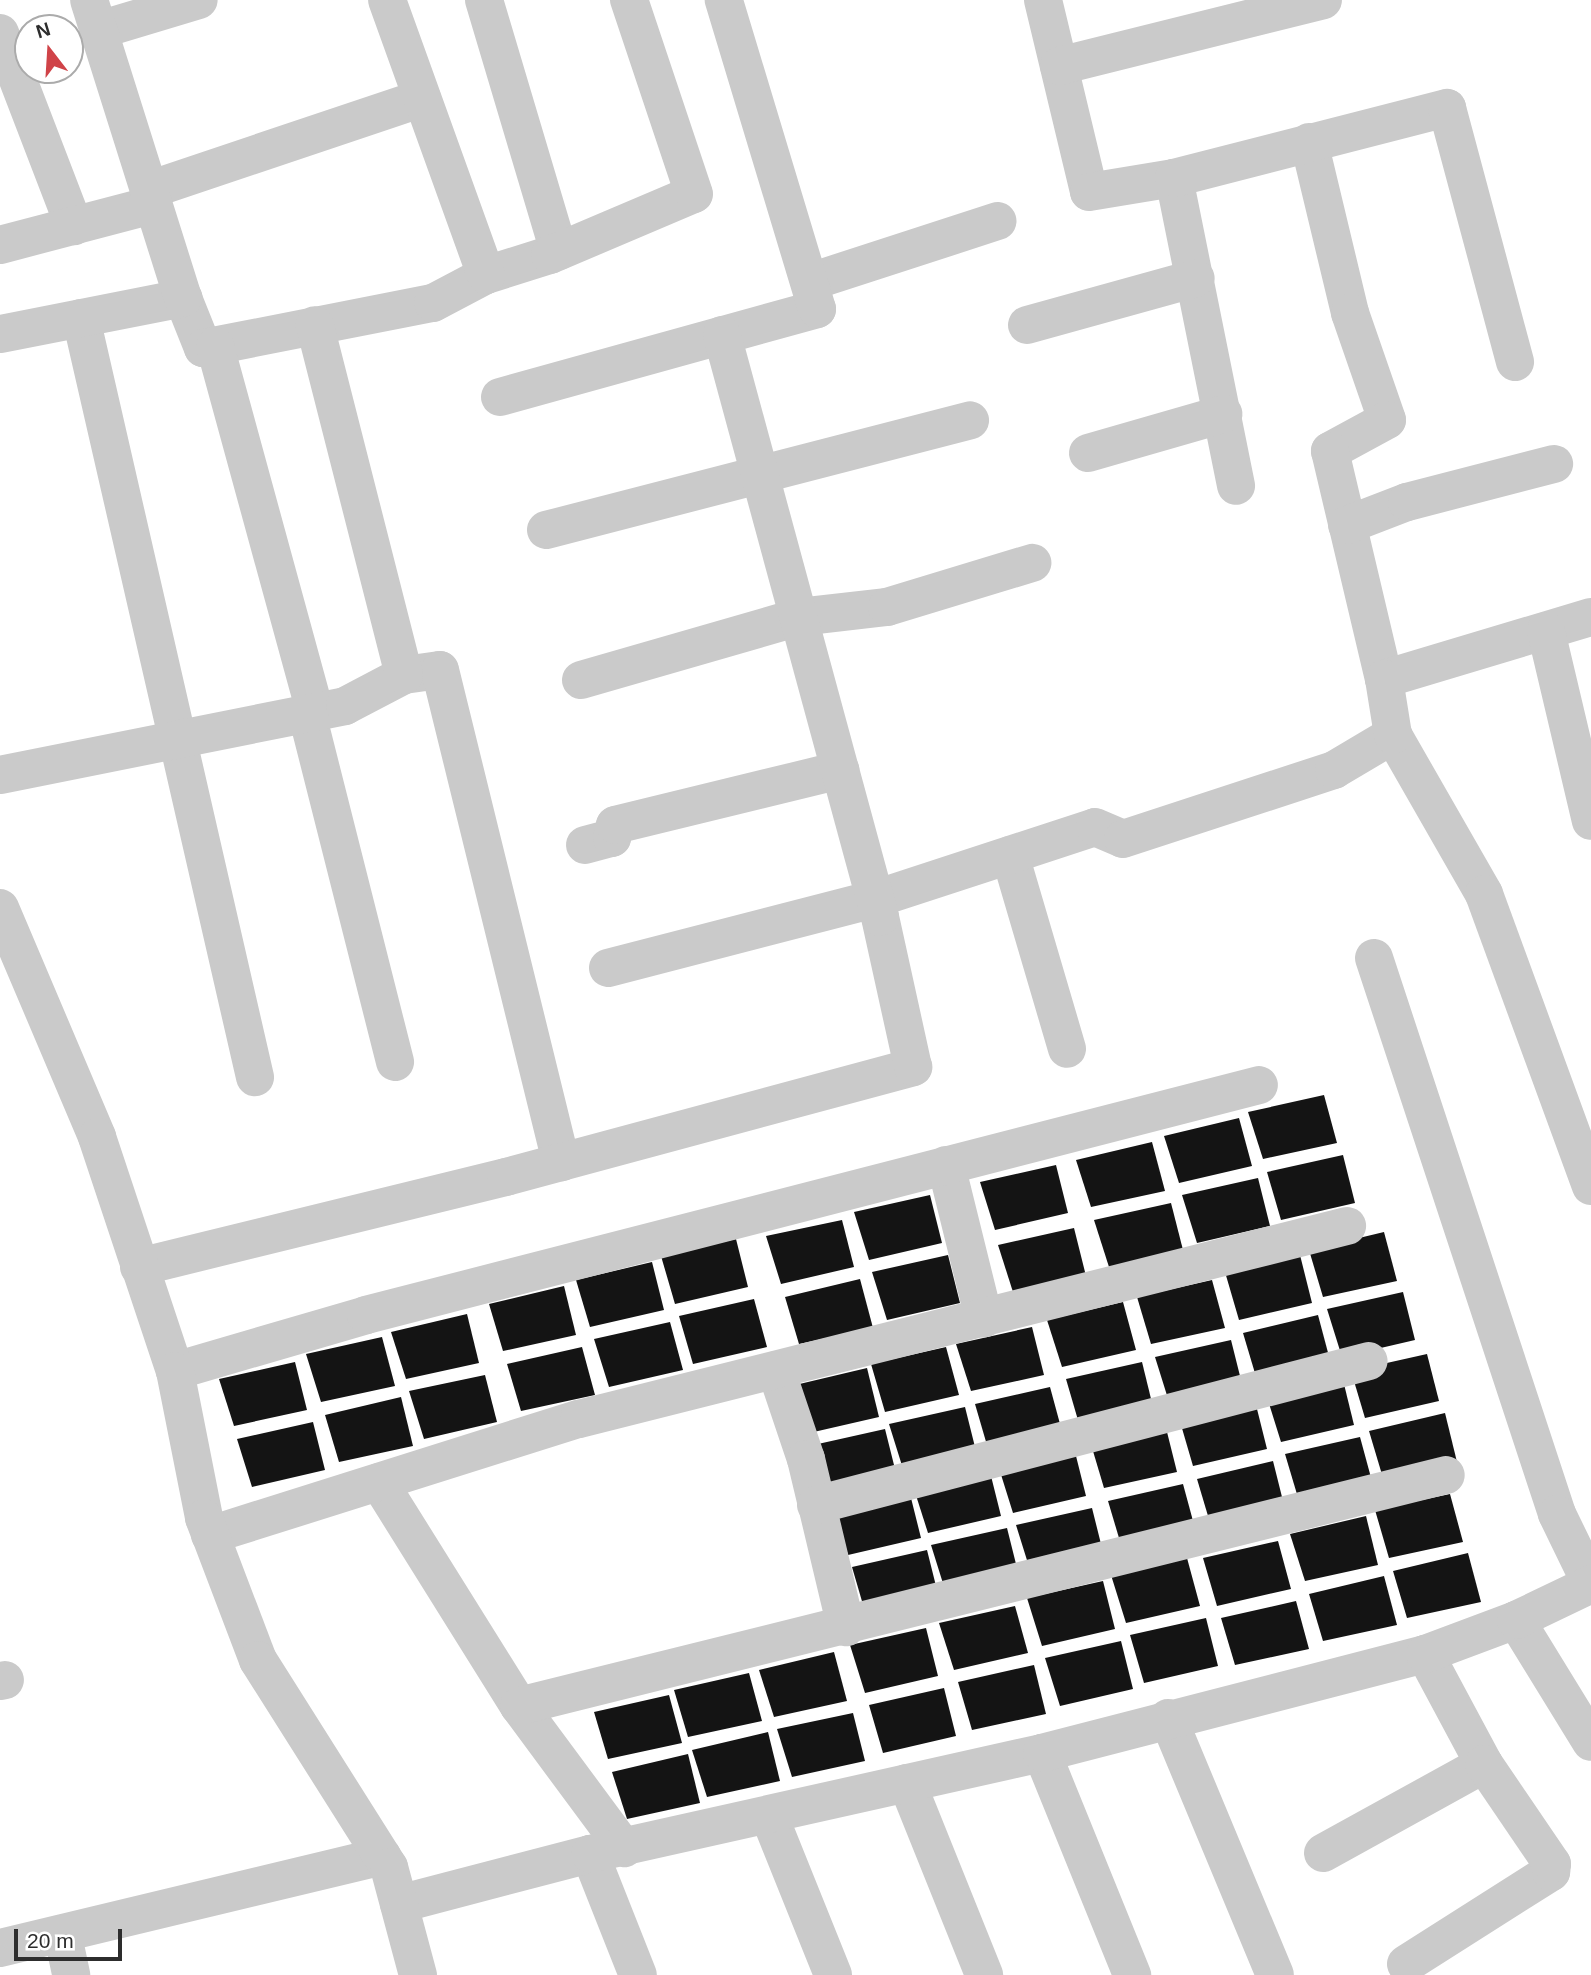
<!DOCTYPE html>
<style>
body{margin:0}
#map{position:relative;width:1591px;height:1975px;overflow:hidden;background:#fff;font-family:Helvetica,sans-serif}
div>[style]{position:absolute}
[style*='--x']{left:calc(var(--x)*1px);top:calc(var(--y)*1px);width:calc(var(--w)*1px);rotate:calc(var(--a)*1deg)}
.building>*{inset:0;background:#141414}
.minor>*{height:38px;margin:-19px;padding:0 19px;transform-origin:19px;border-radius:19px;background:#cacaca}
.tertiary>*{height:38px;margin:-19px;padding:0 19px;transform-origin:19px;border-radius:19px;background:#cacaca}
span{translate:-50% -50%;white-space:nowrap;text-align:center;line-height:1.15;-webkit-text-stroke:7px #fff;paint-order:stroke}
.north{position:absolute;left:14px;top:14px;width:70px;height:70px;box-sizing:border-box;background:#fff;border:2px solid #ababab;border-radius:50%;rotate:343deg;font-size:19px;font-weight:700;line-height:28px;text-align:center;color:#2d2d2d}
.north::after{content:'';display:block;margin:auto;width:24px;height:32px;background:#d04348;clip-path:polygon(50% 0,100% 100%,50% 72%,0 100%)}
.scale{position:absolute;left:14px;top:1929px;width:108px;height:32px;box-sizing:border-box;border:4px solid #2d2d2d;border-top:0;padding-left:9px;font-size:21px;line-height:24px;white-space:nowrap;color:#2d2d2d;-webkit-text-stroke:5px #fff;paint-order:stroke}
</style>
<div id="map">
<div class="building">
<i style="clip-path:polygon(1324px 1095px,1337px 1143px,1263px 1159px,1248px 1112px)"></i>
<i style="clip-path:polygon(1239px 1118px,1252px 1166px,1179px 1183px,1164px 1136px)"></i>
<i style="clip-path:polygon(1152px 1142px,1165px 1191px,1091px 1207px,1076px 1160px)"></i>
<i style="clip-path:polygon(1343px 1155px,1355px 1203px,1281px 1220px,1267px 1172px)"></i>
<i style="clip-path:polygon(1056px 1165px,1068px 1213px,995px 1230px,980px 1182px)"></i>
<i style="clip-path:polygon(1258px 1178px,1270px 1226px,1197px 1243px,1182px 1195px)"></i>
<i style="clip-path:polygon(930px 1195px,942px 1243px,869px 1260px,854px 1212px)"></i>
<i style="clip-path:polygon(1171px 1203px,1183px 1250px,1109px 1267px,1094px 1220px)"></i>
<i style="clip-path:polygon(842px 1220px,854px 1267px,781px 1284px,766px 1236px)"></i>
<i style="clip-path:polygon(1074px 1228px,1086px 1276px,1013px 1292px,998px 1245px)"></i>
<i style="clip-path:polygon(1384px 1232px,1397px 1281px,1323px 1297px,1309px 1250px)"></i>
<i style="clip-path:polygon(736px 1239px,748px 1287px,675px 1304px,661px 1256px)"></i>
<i style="clip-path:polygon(948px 1255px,960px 1303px,887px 1320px,872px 1272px)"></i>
<i style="clip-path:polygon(1300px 1255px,1312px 1303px,1239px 1320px,1225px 1272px)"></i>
<i style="clip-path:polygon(652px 1262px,664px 1310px,590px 1327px,576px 1280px)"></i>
<i style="clip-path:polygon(860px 1279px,873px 1328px,799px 1344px,785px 1297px)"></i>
<i style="clip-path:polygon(1212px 1280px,1225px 1328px,1151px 1344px,1137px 1297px)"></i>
<i style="clip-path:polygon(564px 1286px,576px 1335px,503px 1351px,489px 1304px)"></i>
<i style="clip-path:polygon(1403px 1292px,1415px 1340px,1342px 1357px,1327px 1309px)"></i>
<i style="clip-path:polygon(754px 1299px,767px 1347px,693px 1364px,679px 1316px)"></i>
<i style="clip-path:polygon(1123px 1302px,1136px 1350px,1062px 1367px,1047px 1320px)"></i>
<i style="clip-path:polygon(467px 1314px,479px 1363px,406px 1379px,391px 1332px)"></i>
<i style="clip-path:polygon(1318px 1315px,1331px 1364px,1257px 1380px,1243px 1333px)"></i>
<i style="clip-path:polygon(670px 1322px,683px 1370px,609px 1387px,594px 1339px)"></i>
<i style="clip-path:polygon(1032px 1327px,1044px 1375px,971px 1391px,956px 1344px)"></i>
<i style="clip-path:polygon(382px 1337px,395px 1386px,321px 1402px,306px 1354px)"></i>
<i style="clip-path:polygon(1231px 1340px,1243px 1388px,1170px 1405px,1155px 1357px)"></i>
<i style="clip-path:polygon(582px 1347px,595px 1395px,521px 1411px,507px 1364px)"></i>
<i style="clip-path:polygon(946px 1347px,959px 1395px,885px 1412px,871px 1364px)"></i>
<i style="clip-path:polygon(1427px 1354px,1439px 1401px,1365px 1418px,1351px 1371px)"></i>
<i style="clip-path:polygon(295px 1362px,307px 1410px,234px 1426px,219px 1379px)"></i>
<i style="clip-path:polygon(1142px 1362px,1154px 1411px,1080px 1427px,1066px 1379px)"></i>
<i style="clip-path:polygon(867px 1368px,879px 1417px,805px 1434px,791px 1386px)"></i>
<i style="clip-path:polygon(485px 1375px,497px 1422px,424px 1439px,409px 1391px)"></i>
<i style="clip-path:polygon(1342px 1376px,1354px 1425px,1281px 1442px,1266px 1394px)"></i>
<i style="clip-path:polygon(1050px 1387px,1063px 1435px,989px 1452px,975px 1404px)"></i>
<i style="clip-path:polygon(401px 1397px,413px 1446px,339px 1462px,325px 1415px)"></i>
<i style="clip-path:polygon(1255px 1401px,1267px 1449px,1193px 1466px,1179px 1418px)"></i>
<i style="clip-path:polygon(965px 1407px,977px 1455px,904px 1472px,889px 1424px)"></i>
<i style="clip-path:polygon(1445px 1413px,1457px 1462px,1383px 1478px,1369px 1431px)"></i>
<i style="clip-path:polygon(313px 1422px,325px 1470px,252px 1487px,237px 1439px)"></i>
<i style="clip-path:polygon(1165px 1424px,1177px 1472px,1104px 1488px,1090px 1441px)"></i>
<i style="clip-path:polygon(885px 1429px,897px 1477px,824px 1493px,809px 1446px)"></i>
<i style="clip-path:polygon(1360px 1437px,1373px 1485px,1299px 1501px,1285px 1454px)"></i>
<i style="clip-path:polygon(1074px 1448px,1086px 1496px,1013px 1513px,998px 1465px)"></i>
<i style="clip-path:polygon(1273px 1461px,1285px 1509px,1211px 1526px,1197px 1479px)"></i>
<i style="clip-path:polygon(989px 1468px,1001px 1516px,928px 1533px,913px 1486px)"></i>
<i style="clip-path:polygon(1183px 1484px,1196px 1532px,1122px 1548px,1108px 1501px)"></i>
<i style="clip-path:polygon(909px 1490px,921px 1538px,848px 1555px,833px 1507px)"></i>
<i style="clip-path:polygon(1450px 1494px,1463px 1542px,1389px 1558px,1375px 1510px)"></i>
<i style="clip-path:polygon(1092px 1508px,1104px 1556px,1031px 1573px,1016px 1525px)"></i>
<i style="clip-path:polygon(1366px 1516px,1378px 1565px,1305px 1581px,1290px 1534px)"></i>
<i style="clip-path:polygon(1007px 1528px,1019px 1576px,946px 1593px,931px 1545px)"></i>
<i style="clip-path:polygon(1278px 1541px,1291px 1589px,1217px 1606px,1203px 1558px)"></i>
<i style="clip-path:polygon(927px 1550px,939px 1598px,866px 1615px,852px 1567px)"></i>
<i style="clip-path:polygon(1468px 1553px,1481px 1602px,1407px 1618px,1393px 1571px)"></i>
<i style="clip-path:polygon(1187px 1558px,1200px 1606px,1126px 1623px,1111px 1575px)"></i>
<i style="clip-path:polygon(1384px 1576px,1397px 1625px,1323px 1641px,1309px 1594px)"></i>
<i style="clip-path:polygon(1103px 1581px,1115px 1629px,1042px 1646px,1027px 1598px)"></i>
<i style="clip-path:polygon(1296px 1601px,1309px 1649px,1235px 1665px,1221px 1618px)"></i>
<i style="clip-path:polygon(1015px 1606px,1028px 1653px,954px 1670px,939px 1623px)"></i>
<i style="clip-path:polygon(1206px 1618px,1218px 1666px,1144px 1683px,1130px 1635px)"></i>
<i style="clip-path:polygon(926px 1628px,938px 1676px,865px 1693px,850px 1645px)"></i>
<i style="clip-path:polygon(1121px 1641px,1133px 1689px,1060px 1706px,1045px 1658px)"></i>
<i style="clip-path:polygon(834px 1652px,847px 1701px,774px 1717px,759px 1670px)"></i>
<i style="clip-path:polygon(1034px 1665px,1046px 1714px,972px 1730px,958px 1682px)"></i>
<i style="clip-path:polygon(749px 1673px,762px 1721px,688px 1737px,674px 1690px)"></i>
<i style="clip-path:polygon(944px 1688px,956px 1736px,883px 1753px,869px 1705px)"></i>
<i style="clip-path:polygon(669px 1695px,682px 1743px,608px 1759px,594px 1712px)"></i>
<i style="clip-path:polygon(853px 1713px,865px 1761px,792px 1777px,777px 1729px)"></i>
<i style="clip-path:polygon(768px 1732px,780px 1781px,707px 1797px,692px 1750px)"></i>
<i style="clip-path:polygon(688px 1754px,700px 1803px,627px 1819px,612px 1772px)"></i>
</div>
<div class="minor">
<i style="--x:484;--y:0;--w:262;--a:73.4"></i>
<i style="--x:1043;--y:0;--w:197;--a:76.5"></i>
<i style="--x:1089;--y:192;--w:86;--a:-9.4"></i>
<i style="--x:1174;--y:178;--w:314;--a:78.6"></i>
<i style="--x:99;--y:30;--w:104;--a:-16.7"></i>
<i style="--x:0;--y:33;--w:207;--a:69"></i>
<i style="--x:1059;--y:66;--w:272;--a:-14"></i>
<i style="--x:1309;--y:142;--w:176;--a:76.5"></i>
<i style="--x:1350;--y:313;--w:113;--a:70.9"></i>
<i style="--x:1387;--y:420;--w:65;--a:151.5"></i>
<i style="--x:1330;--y:451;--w:234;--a:76.7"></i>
<i style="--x:1384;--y:679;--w:216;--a:-16.7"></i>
<i style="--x:1174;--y:178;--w:282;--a:-14.4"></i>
<i style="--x:1447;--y:108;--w:263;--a:75"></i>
<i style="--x:149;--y:190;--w:288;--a:-18.6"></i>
<i style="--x:0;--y:245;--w:158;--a:-14.7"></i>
<i style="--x:486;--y:275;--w:67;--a:-17.4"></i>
<i style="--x:550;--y:255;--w:156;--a:-23"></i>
<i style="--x:694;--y:194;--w:205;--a:-108.5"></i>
<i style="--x:813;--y:281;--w:194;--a:-18"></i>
<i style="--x:183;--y:298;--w:54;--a:68.2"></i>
<i style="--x:203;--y:348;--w:234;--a:-11.1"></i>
<i style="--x:433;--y:303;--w:60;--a:-27.8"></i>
<i style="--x:486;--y:275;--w:292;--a:-109.8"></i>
<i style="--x:81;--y:318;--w:779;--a:77.09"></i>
<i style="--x:1027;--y:325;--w:175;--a:-15.5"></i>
<i style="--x:0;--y:334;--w:187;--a:-11.1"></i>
<i style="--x:183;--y:298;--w:312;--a:-107.5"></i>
<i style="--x:215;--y:346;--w:379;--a:74.7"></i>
<i style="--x:500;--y:397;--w:329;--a:-15.5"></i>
<i style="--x:817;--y:309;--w:323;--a:-106.8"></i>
<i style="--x:1088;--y:453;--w:141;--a:-16.1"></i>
<i style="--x:1347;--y:525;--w:64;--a:-21"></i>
<i style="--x:1407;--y:502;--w:152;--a:-14.5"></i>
<i style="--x:546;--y:530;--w:438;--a:-14.5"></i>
<i style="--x:1546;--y:631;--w:195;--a:76.7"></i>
<i style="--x:404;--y:675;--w:36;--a:-8"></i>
<i style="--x:440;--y:670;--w:507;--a:76.18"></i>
<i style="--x:581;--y:680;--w:227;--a:-16.1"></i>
<i style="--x:799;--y:617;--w:89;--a:-6.5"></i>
<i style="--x:887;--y:607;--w:152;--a:-16.9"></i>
<i style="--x:307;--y:714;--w:359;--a:75.8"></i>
<i style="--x:1393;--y:735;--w:183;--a:60.2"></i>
<i style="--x:1484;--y:894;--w:311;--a:69.9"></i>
<i style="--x:0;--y:775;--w:352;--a:-11.3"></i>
<i style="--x:345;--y:706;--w:67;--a:-27.7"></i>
<i style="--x:404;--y:675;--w:361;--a:-104.3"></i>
<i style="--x:585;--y:845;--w:28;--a:-15"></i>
<i style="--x:612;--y:838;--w:13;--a:-77"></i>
<i style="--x:615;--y:825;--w:232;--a:-13.7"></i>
<i style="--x:1010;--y:855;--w:202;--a:73.6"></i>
<i style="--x:1374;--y:958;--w:585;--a:71.78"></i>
<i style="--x:1557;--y:1514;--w:78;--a:64.1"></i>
<i style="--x:608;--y:968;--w:276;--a:-14.5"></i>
<i style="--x:875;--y:899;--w:231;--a:-18.1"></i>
<i style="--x:1095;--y:827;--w:30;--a:23"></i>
<i style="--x:1123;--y:839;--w:222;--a:-18.1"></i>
<i style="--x:1334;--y:770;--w:69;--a:-30.7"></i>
<i style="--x:1393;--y:735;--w:57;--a:-99.1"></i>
<i style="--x:946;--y:1165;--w:158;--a:76.1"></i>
<i style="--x:139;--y:1267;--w:378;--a:-13.8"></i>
<i style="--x:506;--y:1177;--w:422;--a:-15.1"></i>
<i style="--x:913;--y:1067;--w:154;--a:-102.4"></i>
<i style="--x:880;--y:917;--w:603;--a:-105.19"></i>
<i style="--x:776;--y:1370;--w:94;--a:71.4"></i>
<i style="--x:806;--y:1459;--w:173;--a:76.6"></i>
<i style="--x:175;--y:1371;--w:199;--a:-16.3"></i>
<i style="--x:366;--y:1315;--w:922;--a:-14.44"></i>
<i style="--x:379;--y:1482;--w:264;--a:58"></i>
<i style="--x:519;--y:1706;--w:177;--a:53.5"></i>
<i style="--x:816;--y:1505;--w:571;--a:-14.6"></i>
<i style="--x:210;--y:1535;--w:387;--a:-17.5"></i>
<i style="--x:579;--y:1419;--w:792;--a:-14.11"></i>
<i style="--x:1516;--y:1620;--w:143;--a:58.4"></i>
<i style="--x:0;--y:1681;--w:5;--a:-11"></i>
<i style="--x:519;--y:1706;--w:955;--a:-13.99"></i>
<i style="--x:1168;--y:1718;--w:278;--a:67.4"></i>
<i style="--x:1042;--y:1753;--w:240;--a:67.9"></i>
<i style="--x:907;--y:1783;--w:207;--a:68.1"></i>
<i style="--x:770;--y:1818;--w:169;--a:68.1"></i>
<i style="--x:1323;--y:1853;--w:184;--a:-28.9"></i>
<i style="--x:1484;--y:1764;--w:125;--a:-118.2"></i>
<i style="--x:590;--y:1854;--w:130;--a:68.4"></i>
<i style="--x:399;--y:1904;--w:197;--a:-14.7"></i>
<i style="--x:590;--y:1854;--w:463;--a:-12.6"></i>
<i style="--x:1042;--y:1753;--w:396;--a:-14.5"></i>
<i style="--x:1425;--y:1654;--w:97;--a:-20.5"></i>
<i style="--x:1516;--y:1620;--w:83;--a:-25.6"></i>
<i style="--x:63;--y:1936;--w:40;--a:78"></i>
<i style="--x:0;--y:1948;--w:393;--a:-13.5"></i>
<i style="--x:1406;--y:1964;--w:172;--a:-32.4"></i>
<i style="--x:1551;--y:1872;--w:8;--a:-83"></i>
<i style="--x:1552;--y:1864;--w:121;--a:-124.2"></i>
</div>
<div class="tertiary">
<i style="--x:0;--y:908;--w:249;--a:67"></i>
<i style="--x:97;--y:1137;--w:247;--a:71.6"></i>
<i style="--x:175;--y:1371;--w:150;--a:78.8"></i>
<i style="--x:204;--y:1518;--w:152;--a:69.2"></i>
<i style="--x:258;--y:1660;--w:245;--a:57.7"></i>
<i style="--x:389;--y:1867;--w:112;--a:75"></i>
</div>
<div class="north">N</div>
<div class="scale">20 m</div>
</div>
